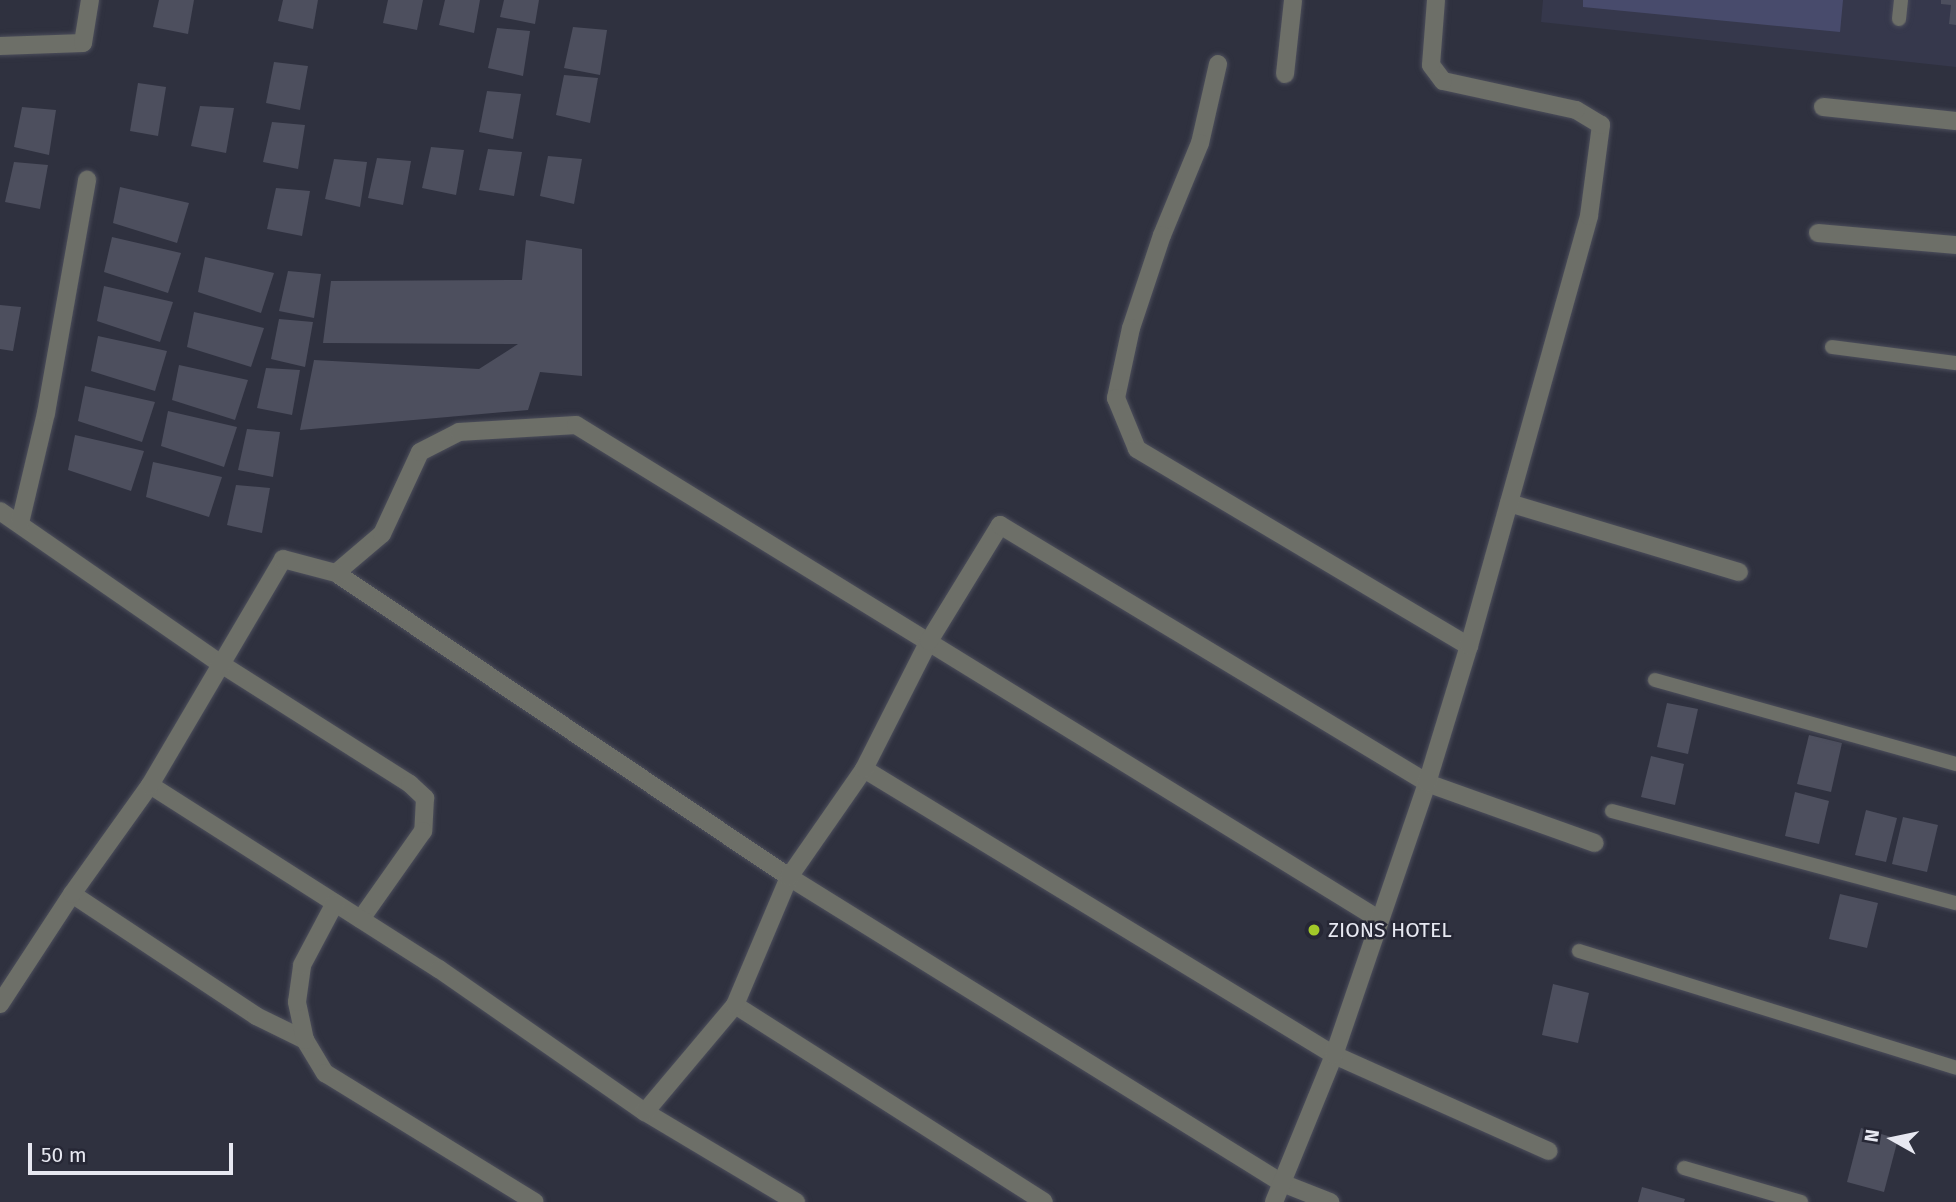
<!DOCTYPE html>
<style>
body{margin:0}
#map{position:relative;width:1956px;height:1202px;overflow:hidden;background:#2f313f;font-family:"Fira Sans",sans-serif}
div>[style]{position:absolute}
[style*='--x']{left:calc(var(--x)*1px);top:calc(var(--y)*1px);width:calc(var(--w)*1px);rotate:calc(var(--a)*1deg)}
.built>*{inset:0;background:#36384c}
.green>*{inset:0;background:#484b6c}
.building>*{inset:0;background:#4d4f5e}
.roads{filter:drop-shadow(0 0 2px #4c4e5b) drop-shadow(0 0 2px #4c4e5b)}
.service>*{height:14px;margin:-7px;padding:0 7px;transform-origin:7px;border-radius:7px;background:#6d6f68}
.minor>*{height:18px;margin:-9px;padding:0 9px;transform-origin:9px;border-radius:9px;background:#6d6f68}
.dots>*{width:19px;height:19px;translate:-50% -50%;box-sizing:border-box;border:4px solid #262735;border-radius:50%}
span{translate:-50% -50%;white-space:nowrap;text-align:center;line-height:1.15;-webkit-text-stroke:5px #262735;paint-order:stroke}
.poi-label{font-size:21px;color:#e7e8f1}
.left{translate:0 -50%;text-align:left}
.north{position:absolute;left:1858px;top:1104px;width:70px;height:70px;-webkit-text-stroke:5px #262735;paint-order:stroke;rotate:279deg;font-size:19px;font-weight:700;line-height:28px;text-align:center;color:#e7e8f1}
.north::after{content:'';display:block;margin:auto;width:24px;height:32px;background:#e7e8f1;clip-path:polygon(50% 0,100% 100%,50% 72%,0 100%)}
.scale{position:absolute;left:28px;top:1143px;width:205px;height:32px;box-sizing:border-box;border:4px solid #e7e8f1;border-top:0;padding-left:9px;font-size:21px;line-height:24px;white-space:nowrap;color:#e7e8f1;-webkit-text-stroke:5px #262735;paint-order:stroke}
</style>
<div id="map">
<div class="built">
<i style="clip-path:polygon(1543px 0,1956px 0,1956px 67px,1541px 22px)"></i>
</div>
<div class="green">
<i style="clip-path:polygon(1583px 0,1843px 0,1840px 32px,1583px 7px)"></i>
</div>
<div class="building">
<i style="clip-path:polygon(159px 0,194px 0,188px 34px,153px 27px)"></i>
<i style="clip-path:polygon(283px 0,318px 0,313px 29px,278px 21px)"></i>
<i style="clip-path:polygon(388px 0,423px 0,417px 30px,383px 23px)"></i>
<i style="clip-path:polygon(445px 0,480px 0,474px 33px,439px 25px)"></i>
<i style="clip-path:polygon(504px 0,539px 0,535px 24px,500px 17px)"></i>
<i style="clip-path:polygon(1941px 0,1956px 0,1956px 25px,1949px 24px,1951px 5px,1941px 4px)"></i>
<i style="clip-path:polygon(573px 27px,607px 30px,600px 75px,564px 68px)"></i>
<i style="clip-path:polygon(497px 28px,530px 31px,523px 76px,488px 68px)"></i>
<i style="clip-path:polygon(274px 62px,308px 66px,300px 110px,266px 103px)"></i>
<i style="clip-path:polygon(564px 75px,598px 78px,590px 123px,556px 115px)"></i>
<i style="clip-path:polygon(138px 83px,166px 87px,158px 136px,130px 131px)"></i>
<i style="clip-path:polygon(487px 91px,521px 94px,513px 139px,479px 132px)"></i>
<i style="clip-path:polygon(200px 106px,234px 108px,226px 153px,191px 146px)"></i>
<i style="clip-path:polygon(22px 107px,56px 110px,49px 155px,14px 147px)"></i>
<i style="clip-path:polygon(272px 122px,305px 125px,298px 169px,263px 162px)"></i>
<i style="clip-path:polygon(431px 147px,464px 150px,456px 195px,422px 188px)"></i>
<i style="clip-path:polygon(488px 149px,522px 152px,514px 196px,479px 190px)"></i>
<i style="clip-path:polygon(548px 156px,582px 159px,574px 204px,540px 196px)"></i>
<i style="clip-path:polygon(377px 158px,411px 161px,403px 205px,368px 198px)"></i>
<i style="clip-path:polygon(334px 159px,367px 162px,360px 207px,325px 199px)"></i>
<i style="clip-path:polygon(14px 162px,48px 165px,40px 209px,5px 202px)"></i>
<i style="clip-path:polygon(120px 187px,189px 203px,177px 243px,113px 223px)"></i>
<i style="clip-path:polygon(276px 188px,310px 191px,302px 236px,267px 229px)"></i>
<i style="clip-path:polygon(112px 237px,181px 253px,168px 293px,104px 272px)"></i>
<i style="clip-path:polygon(526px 240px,582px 249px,582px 376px,540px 372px,528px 410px,300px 430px,314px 360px,479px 369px,518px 344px,323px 343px,331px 281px,522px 280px)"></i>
<i style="clip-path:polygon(205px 257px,274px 273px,261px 313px,198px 292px)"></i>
<i style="clip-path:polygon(288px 271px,321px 274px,314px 318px,279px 311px)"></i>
<i style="clip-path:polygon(104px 286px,173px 302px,160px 342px,97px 321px)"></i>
<i style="clip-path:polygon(0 305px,21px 307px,13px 351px,0 349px)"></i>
<i style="clip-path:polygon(194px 312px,264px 328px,251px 367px,187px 347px)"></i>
<i style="clip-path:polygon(279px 319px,313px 322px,305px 367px,271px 359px)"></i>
<i style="clip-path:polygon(98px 336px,167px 351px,155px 391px,91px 371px)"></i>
<i style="clip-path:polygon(179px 365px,248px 380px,235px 420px,172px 400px)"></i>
<i style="clip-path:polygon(266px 368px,300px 370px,292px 415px,257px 408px)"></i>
<i style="clip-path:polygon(85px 386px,155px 402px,142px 442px,78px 421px)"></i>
<i style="clip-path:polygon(168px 411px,237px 427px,224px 467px,161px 446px)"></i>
<i style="clip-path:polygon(247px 429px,280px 432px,273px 477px,238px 470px)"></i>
<i style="clip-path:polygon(75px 435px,144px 451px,131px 491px,68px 470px)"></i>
<i style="clip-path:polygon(153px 462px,222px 477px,209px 517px,146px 497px)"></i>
<i style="clip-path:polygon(236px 485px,270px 488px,262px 533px,227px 525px)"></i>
<i style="clip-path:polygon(1667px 703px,1698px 709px,1688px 754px,1657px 747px)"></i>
<i style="clip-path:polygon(1809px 735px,1842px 743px,1831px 792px,1797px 784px)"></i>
<i style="clip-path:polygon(1651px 756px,1684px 764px,1675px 805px,1641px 797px)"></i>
<i style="clip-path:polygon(1795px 792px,1829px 801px,1819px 844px,1785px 836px)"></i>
<i style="clip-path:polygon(1866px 810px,1897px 818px,1886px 862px,1855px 855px)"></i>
<i style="clip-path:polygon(1903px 817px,1938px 825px,1927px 872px,1892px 864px)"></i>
<i style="clip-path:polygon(1840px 894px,1878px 903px,1867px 948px,1829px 939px)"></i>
<i style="clip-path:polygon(1553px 984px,1589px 993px,1578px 1043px,1542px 1035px)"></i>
<i style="clip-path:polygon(1861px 1128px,1898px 1139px,1884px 1192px,1847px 1182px)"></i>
<i style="clip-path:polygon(1642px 1187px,1685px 1199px,1684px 1202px,1638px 1202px)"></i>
</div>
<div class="roads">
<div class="service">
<i style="--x:1899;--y:19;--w:19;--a:-84"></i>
<i style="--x:1832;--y:347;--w:125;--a:7.4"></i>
<i style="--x:1655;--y:680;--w:313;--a:15.6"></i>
<i style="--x:1612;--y:811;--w:356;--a:15"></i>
<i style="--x:1579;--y:951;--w:395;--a:17.2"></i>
<i style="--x:1684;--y:1168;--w:122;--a:16.2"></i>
</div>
<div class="minor">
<i style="--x:0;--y:46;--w:83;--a:-2.1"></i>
<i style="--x:83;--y:43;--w:44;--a:-80.8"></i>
<i style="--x:1218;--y:64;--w:81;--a:102.8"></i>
<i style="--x:1200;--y:143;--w:100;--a:112.4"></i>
<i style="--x:1162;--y:235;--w:98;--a:108.4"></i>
<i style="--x:1131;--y:328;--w:72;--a:102.1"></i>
<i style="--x:1116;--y:398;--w:55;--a:67.6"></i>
<i style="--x:1137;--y:449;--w:386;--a:30.7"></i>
<i style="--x:1285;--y:74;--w:74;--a:-83.8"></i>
<i style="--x:1823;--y:107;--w:134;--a:6"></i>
<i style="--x:1818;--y:233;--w:139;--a:5"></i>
<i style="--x:1509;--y:503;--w:240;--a:16.7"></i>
<i style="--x:0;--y:511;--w:269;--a:34.7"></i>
<i style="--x:221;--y:664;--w:224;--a:32.4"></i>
<i style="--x:410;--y:784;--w:21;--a:43"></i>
<i style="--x:425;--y:798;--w:33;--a:93"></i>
<i style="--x:423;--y:831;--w:108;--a:125.2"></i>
<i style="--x:20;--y:523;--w:113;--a:-76.7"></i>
<i style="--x:46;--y:413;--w:237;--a:-80"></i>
<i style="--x:336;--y:573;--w:60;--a:-40.3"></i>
<i style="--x:382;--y:534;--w:90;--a:-65.1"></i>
<i style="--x:420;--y:452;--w:44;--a:-27.1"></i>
<i style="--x:459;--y:432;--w:117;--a:-3.4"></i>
<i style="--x:576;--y:425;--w:944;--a:31.62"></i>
<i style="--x:864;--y:769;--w:550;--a:31.32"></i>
<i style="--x:1334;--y:1055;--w:235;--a:24.1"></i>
<i style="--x:150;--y:785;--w:343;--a:32.5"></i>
<i style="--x:439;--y:969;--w:251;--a:34.8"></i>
<i style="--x:645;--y:1112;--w:176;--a:30.8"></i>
<i style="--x:72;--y:894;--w:221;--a:33.5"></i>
<i style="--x:256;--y:1016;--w:55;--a:26.1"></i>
<i style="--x:305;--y:1040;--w:39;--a:59"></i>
<i style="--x:325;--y:1073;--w:246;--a:31.6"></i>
<i style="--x:0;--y:1004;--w:131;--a:-56.8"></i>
<i style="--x:72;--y:894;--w:134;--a:-54.4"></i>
<i style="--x:150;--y:785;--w:262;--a:-59.5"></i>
<i style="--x:283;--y:559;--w:55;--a:14.8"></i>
<i style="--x:336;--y:573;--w:546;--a:33.86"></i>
<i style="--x:789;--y:877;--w:580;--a:31.83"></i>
<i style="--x:1282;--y:1183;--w:52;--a:21.6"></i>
<i style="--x:735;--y:1005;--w:366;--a:32.5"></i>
<i style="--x:305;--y:1040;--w:39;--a:-102"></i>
<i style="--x:297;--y:1002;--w:37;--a:-82"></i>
<i style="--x:302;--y:965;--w:70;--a:-62"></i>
<i style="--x:645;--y:1112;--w:140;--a:-49.9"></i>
<i style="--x:735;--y:1005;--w:139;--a:-67.1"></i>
<i style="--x:789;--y:877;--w:131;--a:-55.2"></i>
<i style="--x:864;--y:769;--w:144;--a:-63.1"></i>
<i style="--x:929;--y:641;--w:136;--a:-58.5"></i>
<i style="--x:1000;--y:525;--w:499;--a:31.1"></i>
<i style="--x:1427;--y:783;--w:178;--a:19.7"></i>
<i style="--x:1274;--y:1202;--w:159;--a:-67.8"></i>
<i style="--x:1334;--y:1055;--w:287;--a:-71.1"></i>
<i style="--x:1427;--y:783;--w:143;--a:-73"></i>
<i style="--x:1469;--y:646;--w:446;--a:-74.4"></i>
<i style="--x:1589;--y:216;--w:92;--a:-82.5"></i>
<i style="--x:1601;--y:125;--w:29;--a:-149"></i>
<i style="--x:1576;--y:110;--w:136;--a:-167.7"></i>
<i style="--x:1443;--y:81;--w:20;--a:-127"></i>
<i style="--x:1431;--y:65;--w:65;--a:-85.6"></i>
</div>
</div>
<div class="dots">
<i style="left:1314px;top:930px;background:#a2c929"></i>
</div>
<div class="poi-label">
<span class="left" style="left:1328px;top:930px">ZIONS HOTEL</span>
</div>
<div class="north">N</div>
<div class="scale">50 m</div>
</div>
